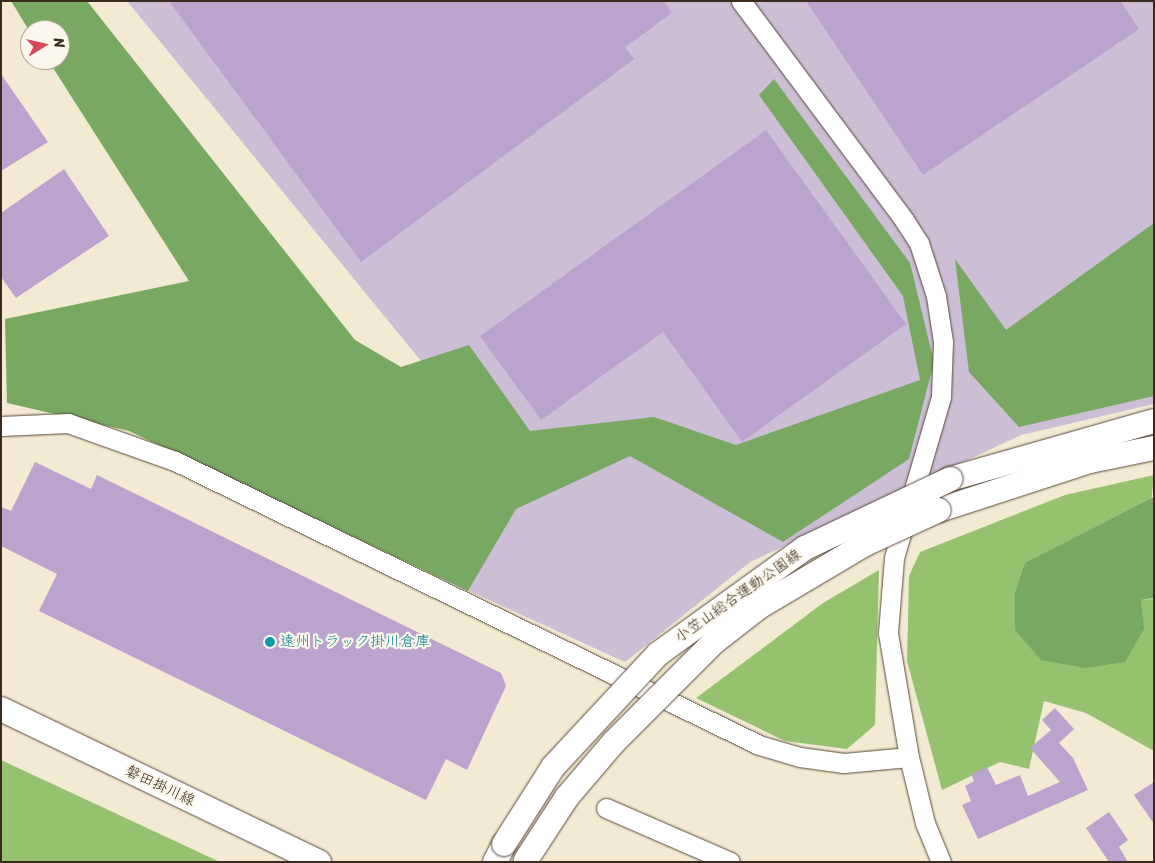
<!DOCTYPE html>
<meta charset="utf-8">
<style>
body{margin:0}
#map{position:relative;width:1155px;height:863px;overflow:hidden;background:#f3ead3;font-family:Sriracha,"Klee One",sans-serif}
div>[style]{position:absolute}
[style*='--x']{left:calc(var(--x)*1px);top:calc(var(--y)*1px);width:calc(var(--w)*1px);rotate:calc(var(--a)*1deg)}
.industrial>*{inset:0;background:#ccbed4}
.green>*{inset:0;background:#96c270}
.forest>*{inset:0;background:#78a862}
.building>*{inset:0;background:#b8a4cd}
.roads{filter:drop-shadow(0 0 1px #574739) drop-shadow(0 0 1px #574739)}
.minor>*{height:19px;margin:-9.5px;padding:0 9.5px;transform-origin:9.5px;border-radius:9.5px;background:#fff}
.major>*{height:24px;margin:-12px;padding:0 12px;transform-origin:12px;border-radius:12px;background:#fff}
.bridges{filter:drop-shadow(0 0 1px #574739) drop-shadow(0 0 1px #574739)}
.major-bridge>*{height:24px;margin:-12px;padding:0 12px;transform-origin:12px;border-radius:12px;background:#fff}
.dots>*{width:14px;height:14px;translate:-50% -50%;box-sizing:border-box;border:2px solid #fbf7ec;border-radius:50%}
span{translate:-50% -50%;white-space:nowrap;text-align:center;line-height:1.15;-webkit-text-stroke:4.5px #fbf7ec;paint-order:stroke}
.street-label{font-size:15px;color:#3b2a1e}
.culture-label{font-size:15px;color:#0d838f}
.left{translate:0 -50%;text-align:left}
.frame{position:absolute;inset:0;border:2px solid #3b2a1e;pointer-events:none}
.north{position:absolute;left:20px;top:20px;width:50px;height:50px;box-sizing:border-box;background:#fbf7ec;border:1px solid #aea59a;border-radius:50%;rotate:81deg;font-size:14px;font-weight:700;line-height:20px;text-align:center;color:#3b2a1e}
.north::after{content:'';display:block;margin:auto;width:18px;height:22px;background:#d1495b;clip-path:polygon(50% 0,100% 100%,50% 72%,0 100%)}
</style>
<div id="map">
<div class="industrial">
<i style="clip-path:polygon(127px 1px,1154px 1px,1154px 404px,1021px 435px,750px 562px,625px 662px,432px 574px,466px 348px,421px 361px)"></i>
</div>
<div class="green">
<i style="clip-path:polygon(1154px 475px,1141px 600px,1154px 599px,1154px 751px,1086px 713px,1044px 701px,1029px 769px,1000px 762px,942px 790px,907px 661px,909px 576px,920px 552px,1065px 495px)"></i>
<i style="clip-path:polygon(879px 570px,875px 725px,847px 749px,785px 741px,696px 698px,823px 603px)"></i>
<i style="clip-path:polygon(1px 760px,220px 862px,1px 862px)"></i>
</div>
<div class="forest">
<i style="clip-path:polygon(11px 1px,87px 1px,355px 340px,401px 367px,469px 345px,530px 431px,654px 417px,736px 445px,920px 380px,903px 296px,759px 95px,774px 79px,910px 263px,934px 362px,909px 459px,783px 542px,630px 456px,516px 509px,468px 591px,129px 431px,7px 403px,5px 319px,189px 281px,48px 60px,60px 60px,60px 30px,30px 32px)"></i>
<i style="clip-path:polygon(1154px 223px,1154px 396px,1019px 427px,969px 372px,955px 259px,1006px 330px)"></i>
<i style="clip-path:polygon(1154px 497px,1154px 598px,1141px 600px,1144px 629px,1125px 662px,1085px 668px,1041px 660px,1015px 630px,1015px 593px,1025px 563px)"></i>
</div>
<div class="building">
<i style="clip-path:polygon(169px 1px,663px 1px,672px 13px,625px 47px,634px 59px,361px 262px)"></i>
<i style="clip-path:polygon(806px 1px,1120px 1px,1139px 29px,923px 175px)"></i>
<i style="clip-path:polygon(1px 74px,48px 142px,1px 171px)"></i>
<i style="clip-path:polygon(766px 130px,906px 324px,742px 442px,663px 332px,541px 420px,480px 336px)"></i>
<i style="clip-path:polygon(64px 169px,109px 236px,16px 298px,1px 277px,1px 213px)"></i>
<i style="clip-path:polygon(35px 462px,91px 489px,97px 475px,501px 673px,506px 686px,467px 770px,446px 759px,426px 800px,39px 611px,57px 574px,1px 546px,1px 507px,11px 511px)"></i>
<i style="clip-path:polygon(1055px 708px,1074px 729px,1059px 743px,1073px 758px,1088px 790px,978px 839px,962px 805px,971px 801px,965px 786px,974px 781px,971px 774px,987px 767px,996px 785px,1020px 775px,1028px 796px,1060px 782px,1030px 748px,1051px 730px,1042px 720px)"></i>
<i style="clip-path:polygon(1154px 782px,1154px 824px,1134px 795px)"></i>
<i style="clip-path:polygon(1109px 812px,1128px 840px,1119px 847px,1128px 862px,1109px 862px,1086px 828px)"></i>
</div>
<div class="roads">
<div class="minor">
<i style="--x:741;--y:1;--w:273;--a:53.3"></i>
<i style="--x:904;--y:220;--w:27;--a:57"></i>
<i style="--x:919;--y:243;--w:56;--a:72.2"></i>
<i style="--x:936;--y:296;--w:47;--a:81.3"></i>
<i style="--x:943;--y:342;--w:55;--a:92.1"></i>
<i style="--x:941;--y:397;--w:168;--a:106.3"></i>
<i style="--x:894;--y:558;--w:75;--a:94.6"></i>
<i style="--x:888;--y:633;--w:126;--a:80.4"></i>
<i style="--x:909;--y:757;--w:68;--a:76.4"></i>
<i style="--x:925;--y:823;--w:42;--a:67.7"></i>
<i style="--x:1;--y:426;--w:67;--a:-2.6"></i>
<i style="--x:68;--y:423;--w:114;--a:19.6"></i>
<i style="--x:175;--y:461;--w:649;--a:25.93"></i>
<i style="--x:759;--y:745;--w:43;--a:16.3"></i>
<i style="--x:800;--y:757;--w:44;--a:7.8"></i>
<i style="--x:844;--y:763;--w:65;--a:-5.3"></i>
<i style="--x:606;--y:808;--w:135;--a:23.5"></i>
</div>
<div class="major">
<i style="--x:950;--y:479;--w:212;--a:-15.9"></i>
<i style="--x:939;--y:510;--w:159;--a:-18"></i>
<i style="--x:1090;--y:461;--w:65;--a:-11.5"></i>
<i style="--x:1;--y:709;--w:353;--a:25.7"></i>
<i style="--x:495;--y:862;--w:20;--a:-63"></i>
</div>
</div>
<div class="bridges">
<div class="major-bridge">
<i style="--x:504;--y:844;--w:91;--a:-57.5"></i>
<i style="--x:553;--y:767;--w:154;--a:-47.1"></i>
<i style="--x:658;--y:654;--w:181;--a:-35.8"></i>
<i style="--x:805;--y:548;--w:161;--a:-25.4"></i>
<i style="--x:526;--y:860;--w:75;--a:-56.9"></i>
<i style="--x:567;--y:797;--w:72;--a:-49.5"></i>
<i style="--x:614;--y:742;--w:141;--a:-45"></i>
<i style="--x:714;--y:642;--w:57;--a:-37.9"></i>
<i style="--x:759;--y:607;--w:123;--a:-30.7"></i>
<i style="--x:865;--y:544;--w:81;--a:-24.7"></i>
</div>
</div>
<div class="dots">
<i style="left:270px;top:642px;background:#0f9aa8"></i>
</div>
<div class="street-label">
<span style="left:738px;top:596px;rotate:-35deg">小笠山総合運動公園線</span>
<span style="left:160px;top:786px;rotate:25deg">磐田掛川線</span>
</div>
<div class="culture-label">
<span class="left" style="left:280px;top:642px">遠州トラック掛川倉庫</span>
</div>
<div class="frame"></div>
<div class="north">N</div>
</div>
